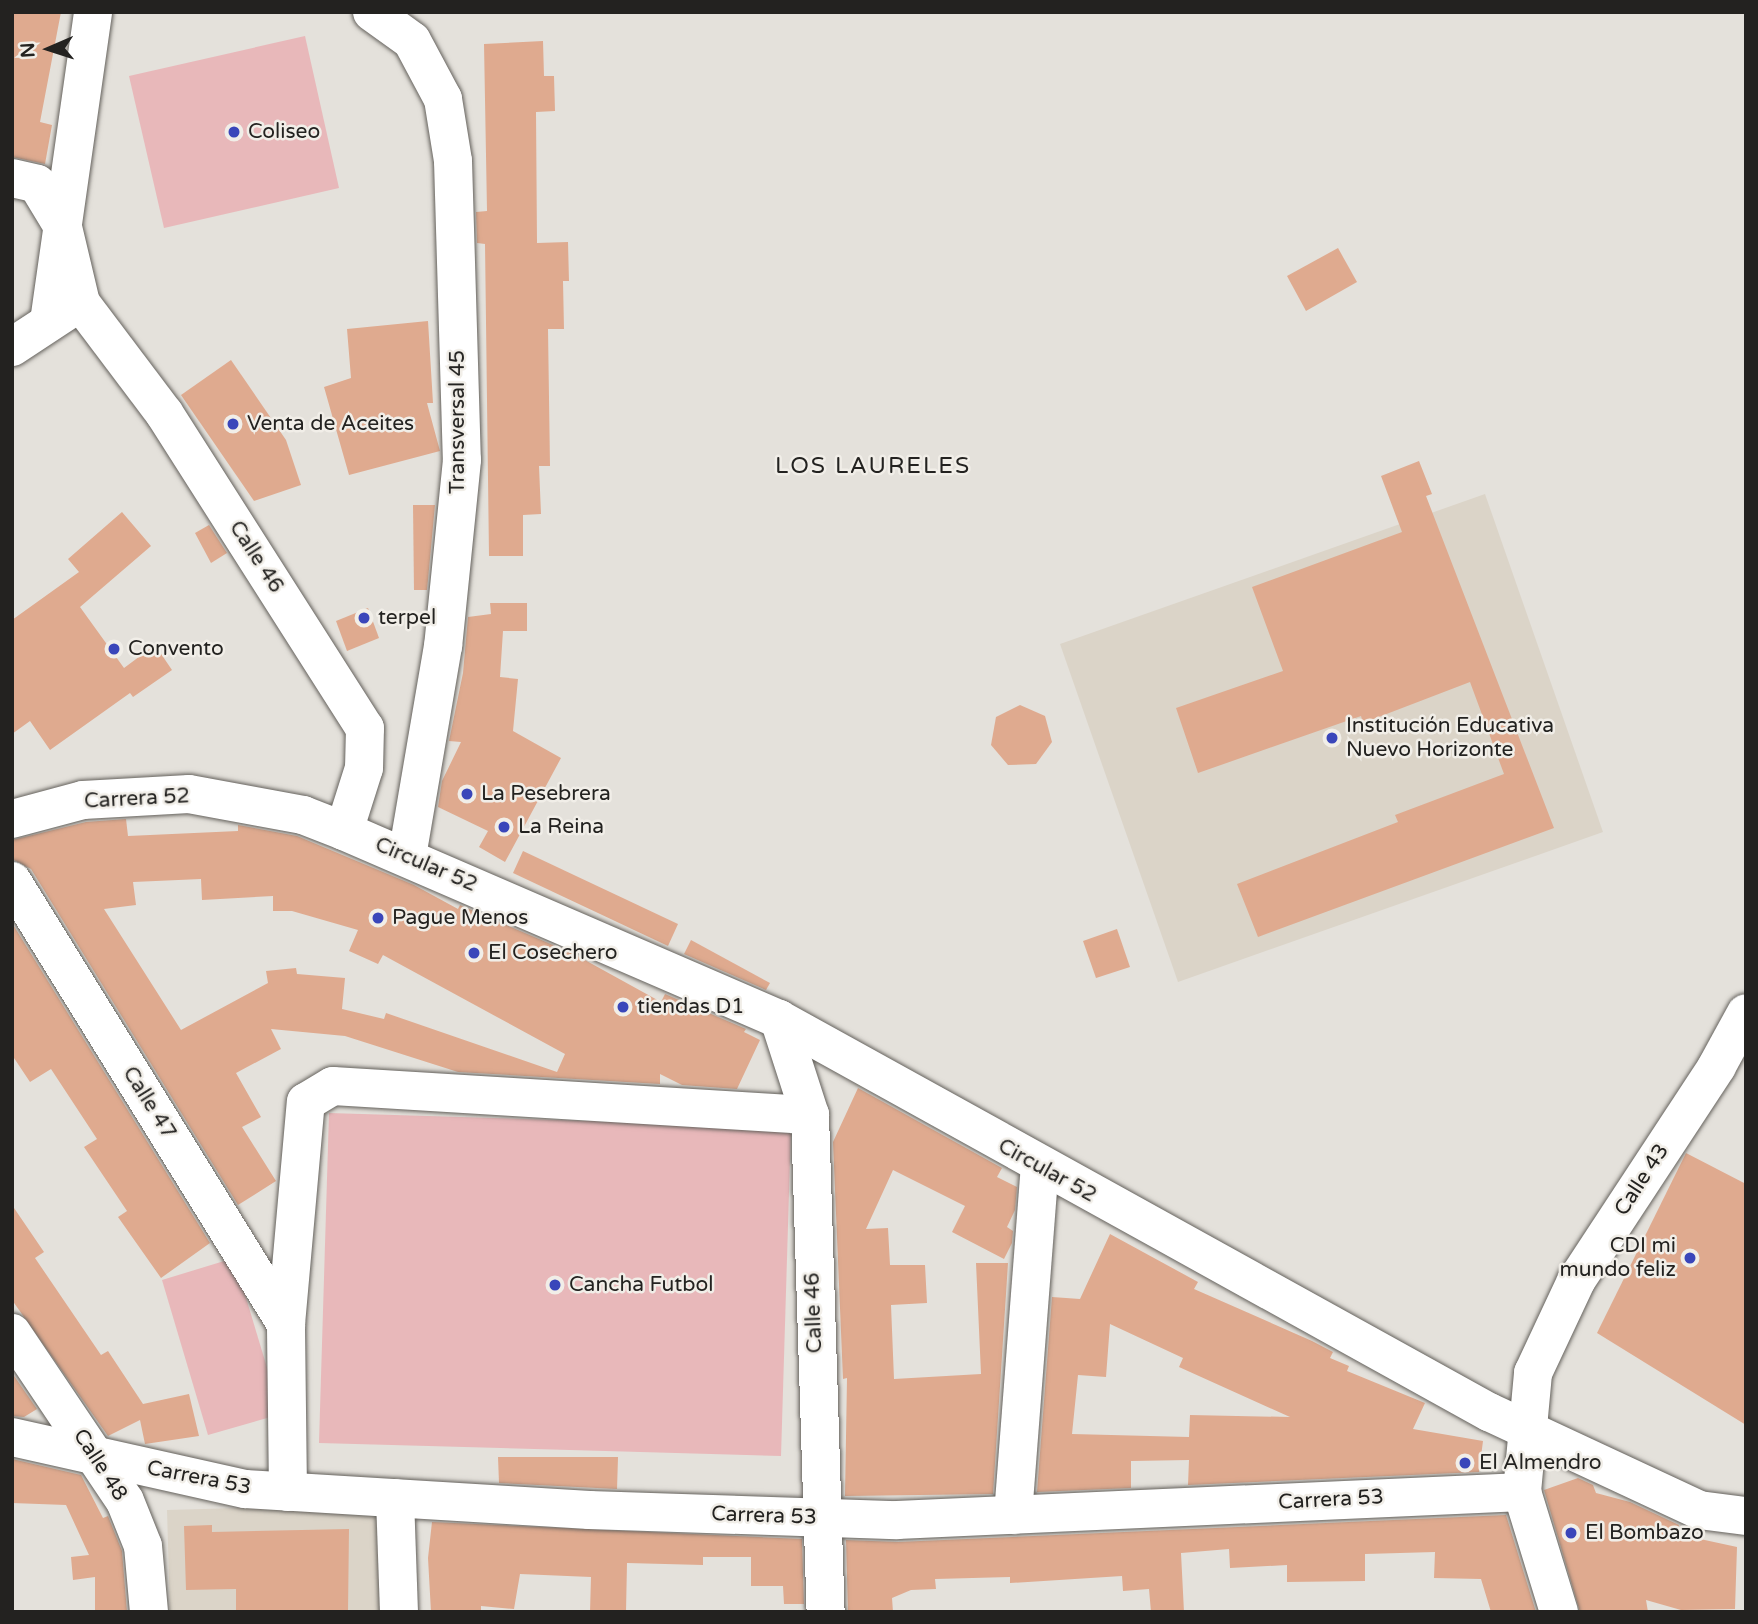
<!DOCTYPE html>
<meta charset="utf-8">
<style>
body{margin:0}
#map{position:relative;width:1758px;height:1624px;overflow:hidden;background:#e4e1db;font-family:"Varela Round",sans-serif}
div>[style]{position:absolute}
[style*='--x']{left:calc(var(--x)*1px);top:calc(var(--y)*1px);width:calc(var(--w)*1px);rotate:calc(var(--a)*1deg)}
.built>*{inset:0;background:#dbd4c8}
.green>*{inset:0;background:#e8b8ba}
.building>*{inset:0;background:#dfaa8f}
.roads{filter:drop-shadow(0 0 2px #64615c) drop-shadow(0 0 2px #64615c)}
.minor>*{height:38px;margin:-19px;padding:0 19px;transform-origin:19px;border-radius:19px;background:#fff}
.dots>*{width:19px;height:19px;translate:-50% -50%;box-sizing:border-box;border:4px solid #f1eee8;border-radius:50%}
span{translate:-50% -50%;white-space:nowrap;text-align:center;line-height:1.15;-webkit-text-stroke:5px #f1eee8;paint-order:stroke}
.poi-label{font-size:21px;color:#232220}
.left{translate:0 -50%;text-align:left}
.right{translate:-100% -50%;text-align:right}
.street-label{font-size:21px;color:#232220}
.neighbourhood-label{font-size:23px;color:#232220;letter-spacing:2px}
.frame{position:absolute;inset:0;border:14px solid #232220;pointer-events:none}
.north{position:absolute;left:14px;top:14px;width:70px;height:70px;-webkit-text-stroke:5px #f1eee8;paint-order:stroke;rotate:267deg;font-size:19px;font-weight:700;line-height:28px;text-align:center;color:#232220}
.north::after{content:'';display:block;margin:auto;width:24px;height:32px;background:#232220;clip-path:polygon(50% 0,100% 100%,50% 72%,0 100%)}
</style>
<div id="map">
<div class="built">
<i style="clip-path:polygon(1485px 494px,1603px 832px,1178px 982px,1060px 644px)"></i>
<i style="clip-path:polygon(380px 1504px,384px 1612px,170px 1612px,167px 1510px)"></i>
</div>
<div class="green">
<i style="clip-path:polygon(305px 36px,339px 188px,164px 228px,129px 76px)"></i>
<i style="clip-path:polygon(329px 1113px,791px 1127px,781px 1456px,319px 1443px)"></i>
<i style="clip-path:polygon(234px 1258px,281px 1414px,208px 1435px,162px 1280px)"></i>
</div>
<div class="building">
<i style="clip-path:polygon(12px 12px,61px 12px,40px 122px,52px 125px,45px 164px,12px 157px)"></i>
<i style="clip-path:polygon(543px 41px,544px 76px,554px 76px,555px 111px,536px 112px,537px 243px,568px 242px,569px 281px,563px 281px,564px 329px,548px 329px,550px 466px,539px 466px,541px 514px,523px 515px,523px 556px,489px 556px,485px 244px,477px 243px,476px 212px,487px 211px,484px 44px)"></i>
<i style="clip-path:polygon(1338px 248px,1357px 282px,1306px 311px,1287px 276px)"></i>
<i style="clip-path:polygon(428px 321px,433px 403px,427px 403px,440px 451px,349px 475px,324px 387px,351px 378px,347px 329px)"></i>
<i style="clip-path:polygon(231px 360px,286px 440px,301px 485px,254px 501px,181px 395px)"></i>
<i style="clip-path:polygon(1419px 461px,1432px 494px,1426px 496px,1554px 828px,1258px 937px,1237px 884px,1398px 822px,1395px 815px,1504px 774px,1470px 682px,1363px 723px,1361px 716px,1198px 773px,1176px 708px,1283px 671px,1252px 587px,1402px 532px,1381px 476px)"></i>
<i style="clip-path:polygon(413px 505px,435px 505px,427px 590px,414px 590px)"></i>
<i style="clip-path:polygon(122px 512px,151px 546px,80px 607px,124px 668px,155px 645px,172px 670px,133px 697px,130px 693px,50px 750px,30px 721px,12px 734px,12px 620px,79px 572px,68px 559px)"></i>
<i style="clip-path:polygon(209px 525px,227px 553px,211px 563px,195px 533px)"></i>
<i style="clip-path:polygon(490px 603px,527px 603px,527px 631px,503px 631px,500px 677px,518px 679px,513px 731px,561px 758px,505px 862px,479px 847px,488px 831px,438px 807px,442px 781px,461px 742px,449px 741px,463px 673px,468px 617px,491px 614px)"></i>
<i style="clip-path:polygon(368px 608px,379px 638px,347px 651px,336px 621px)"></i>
<i style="clip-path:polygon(1020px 705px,1045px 716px,1052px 742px,1036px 764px,1008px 765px,991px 745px,996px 717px)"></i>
<i style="clip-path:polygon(evenodd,126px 819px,128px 836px,238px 831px,238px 825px,297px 836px,414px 885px,458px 909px,460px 905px,574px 954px,661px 1002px,665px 994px,746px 1029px,744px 1032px,760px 1040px,737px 1089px,682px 1085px,660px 1074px,660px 1084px,458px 1072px,345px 1036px,271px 1029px,281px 1049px,236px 1073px,261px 1117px,242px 1127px,276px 1181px,238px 1205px,31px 869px,12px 859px,12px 840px,86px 822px,126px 819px,201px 879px,202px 900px,273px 896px,273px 911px,292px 911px,358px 930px,349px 951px,378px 964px,383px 955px,565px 1054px,557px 1072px,386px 1013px,384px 1019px,342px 1009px,345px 978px,297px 974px,296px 968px,266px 971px,268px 983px,181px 1030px,104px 909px,136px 905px,133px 882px,201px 879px)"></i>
<i style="clip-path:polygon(523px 851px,678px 924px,668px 946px,513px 873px)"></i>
<i style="clip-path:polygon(12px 923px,210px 1243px,161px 1278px,118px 1217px,127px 1211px,84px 1147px,97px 1139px,51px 1069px,30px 1082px,12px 1055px)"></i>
<i style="clip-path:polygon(1117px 929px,1130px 967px,1096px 978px,1083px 941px)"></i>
<i style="clip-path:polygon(691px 940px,770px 983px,766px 990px,684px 954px)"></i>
<i style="clip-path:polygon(858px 1088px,1002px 1168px,997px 1177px,1017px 1187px,1015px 1210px,1007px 1227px,1013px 1231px,1012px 1243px,1004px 1259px,952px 1232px,965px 1206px,893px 1170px,866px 1229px,888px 1228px,890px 1265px,925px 1265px,927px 1303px,891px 1305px,894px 1379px,981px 1374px,976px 1263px,1008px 1263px,993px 1494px,845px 1496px,847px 1378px,843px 1379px,833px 1142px)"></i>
<i style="clip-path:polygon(1686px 1153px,1746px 1184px,1746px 1425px,1597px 1333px)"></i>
<i style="clip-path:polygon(12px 1205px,44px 1252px,35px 1258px,101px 1355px,108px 1351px,143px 1404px,189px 1394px,199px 1436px,145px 1444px,140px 1420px,108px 1436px,12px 1300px)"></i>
<i style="clip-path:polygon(evenodd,1110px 1234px,1198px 1282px,1194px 1289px,1312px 1341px,1333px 1352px,1330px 1358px,1349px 1366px,1347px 1371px,1425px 1403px,1413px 1429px,1483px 1441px,1479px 1472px,1188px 1485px,1189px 1460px,1131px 1461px,1131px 1488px,1037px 1492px,1052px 1297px,1080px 1299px,1110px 1234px,1110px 1324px,1183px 1358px,1179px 1367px,1290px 1417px,1190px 1415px,1189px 1437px,1072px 1434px,1078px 1375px,1106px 1377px,1110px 1324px)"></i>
<i style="clip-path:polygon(12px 1373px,37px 1409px,24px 1417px,12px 1416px)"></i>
<i style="clip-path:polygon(498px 1457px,618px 1457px,617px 1489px,499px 1483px)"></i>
<i style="clip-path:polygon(12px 1459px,81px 1475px,103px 1518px,108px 1516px,122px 1551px,127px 1612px,95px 1612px,95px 1577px,73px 1580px,71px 1557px,89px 1555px,66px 1505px,12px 1503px)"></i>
<i style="clip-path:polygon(1578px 1478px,1593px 1485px,1596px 1493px,1630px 1502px,1679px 1525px,1677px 1534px,1737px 1547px,1735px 1609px,1681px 1610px,1646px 1600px,1648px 1612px,1580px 1612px,1544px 1490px)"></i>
<i style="clip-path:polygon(1506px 1515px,1536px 1612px,1491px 1612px,1481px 1579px,1434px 1578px,1435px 1552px,1365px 1554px,1365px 1581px,1287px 1582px,1287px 1565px,1230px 1568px,1229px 1549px,1181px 1553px,1184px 1612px,1151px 1612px,1149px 1589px,1123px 1591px,1122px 1576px,1010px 1583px,1010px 1577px,935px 1579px,936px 1589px,911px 1590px,892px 1598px,893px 1612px,848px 1612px,846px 1540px,898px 1542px)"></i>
<i style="clip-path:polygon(432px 1522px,802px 1539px,804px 1604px,784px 1604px,783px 1586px,751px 1586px,751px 1557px,703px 1557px,703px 1565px,627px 1563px,626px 1612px,590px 1612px,591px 1577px,520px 1574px,514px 1609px,481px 1606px,481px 1612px,431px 1612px,428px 1558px)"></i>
<i style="clip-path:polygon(212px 1525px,212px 1532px,349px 1529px,348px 1612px,236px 1612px,236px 1589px,186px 1590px,184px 1526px)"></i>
</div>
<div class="roads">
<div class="minor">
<i style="--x:372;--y:12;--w:49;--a:35.9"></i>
<i style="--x:412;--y:41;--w:66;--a:61.9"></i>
<i style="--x:443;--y:99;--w:63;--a:80.8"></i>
<i style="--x:453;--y:161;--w:299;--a:88.3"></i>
<i style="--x:462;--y:460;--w:187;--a:95.8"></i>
<i style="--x:443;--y:646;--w:214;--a:99.7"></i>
<i style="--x:12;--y:178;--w:26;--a:13"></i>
<i style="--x:37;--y:184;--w:50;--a:58.8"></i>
<i style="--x:63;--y:227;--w:78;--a:76.7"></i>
<i style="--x:81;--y:303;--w:138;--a:53"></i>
<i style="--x:164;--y:413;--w:374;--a:57.5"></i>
<i style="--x:365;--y:728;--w:40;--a:91.4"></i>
<i style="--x:364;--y:768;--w:66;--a:107.6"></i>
<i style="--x:49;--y:322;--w:313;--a:-81.9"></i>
<i style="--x:12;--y:347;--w:69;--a:-33.2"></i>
<i style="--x:12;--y:819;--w:73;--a:-15"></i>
<i style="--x:83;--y:800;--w:106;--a:-3.2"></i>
<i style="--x:189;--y:794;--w:116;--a:10.4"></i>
<i style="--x:303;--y:815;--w:44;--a:21.3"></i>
<i style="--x:344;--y:831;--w:474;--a:23.4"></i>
<i style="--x:779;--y:1019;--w:812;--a:28.97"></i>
<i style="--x:1489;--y:1412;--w:232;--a:25"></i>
<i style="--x:1699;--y:1510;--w:47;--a:7.3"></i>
<i style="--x:12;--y:881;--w:521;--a:58.26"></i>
<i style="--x:779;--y:1019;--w:101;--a:72.1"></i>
<i style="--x:810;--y:1115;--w:497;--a:88.2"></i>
<i style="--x:12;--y:1333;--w:202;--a:56.1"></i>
<i style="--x:125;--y:1501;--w:48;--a:68.2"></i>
<i style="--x:143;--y:1546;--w:66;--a:84.8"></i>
<i style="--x:12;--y:1437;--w:239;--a:12.6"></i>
<i style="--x:245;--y:1489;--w:345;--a:3.5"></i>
<i style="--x:589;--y:1510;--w:308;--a:1.9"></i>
<i style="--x:897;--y:1520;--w:626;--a:-2.57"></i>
<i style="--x:288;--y:1492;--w:168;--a:-90.7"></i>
<i style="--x:286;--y:1324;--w:223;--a:-84.9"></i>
<i style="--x:306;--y:1102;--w:31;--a:-31"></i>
<i style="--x:333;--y:1086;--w:478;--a:3.5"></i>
<i style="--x:395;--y:1498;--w:114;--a:88"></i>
<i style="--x:1013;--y:1515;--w:349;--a:-85.6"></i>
<i style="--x:1559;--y:1612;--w:126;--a:-107.1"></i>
<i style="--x:1522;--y:1492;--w:120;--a:-84.7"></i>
<i style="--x:1533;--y:1373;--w:102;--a:-64.9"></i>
<i style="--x:1576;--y:1281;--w:257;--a:-56.7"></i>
<i style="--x:1717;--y:1066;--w:60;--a:-61.3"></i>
</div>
</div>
<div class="dots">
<i style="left:234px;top:132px;background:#3a46ba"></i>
<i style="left:233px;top:424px;background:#3a46ba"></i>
<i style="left:364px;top:618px;background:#3a46ba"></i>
<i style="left:114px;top:649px;background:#3a46ba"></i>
<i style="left:1332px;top:738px;background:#3a46ba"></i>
<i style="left:467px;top:794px;background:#3a46ba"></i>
<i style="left:504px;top:827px;background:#3a46ba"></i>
<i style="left:378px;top:918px;background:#3a46ba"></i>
<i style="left:474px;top:953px;background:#3a46ba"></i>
<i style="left:623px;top:1007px;background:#3a46ba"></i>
<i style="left:1690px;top:1258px;background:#3a46ba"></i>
<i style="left:555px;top:1285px;background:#3a46ba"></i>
<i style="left:1465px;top:1463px;background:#3a46ba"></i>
<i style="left:1571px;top:1533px;background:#3a46ba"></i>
</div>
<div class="poi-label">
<span class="left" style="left:248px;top:132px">Coliseo</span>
<span class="left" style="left:247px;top:424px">Venta de Aceites</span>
<span class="left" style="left:378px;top:618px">terpel</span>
<span class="left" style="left:128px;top:649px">Convento</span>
<span class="left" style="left:1346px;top:738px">Institución Educativa<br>Nuevo Horizonte</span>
<span class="left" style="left:481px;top:794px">La Pesebrera</span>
<span class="left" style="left:518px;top:827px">La Reina</span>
<span class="left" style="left:392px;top:918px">Pague Menos</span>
<span class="left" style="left:488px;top:953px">El Cosechero</span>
<span class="left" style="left:637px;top:1007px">tiendas D1</span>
<span class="right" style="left:1676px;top:1258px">CDI mi<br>mundo feliz</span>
<span class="left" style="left:569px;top:1285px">Cancha Futbol</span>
<span class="left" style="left:1479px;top:1463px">El Almendro</span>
<span class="left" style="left:1585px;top:1533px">El Bombazo</span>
</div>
<div class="street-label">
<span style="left:458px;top:422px;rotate:-90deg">Transversal 45</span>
<span style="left:256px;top:557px;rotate:57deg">Calle 46</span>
<span style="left:137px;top:799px;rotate:-3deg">Carrera 52</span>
<span style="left:426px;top:865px;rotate:23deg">Circular 52</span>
<span style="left:149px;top:1103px;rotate:58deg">Calle 47</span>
<span style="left:1047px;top:1171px;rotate:29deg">Circular 52</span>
<span style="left:1642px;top:1180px;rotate:-57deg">Calle 43</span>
<span style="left:814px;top:1313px;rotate:-92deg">Calle 46</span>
<span style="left:100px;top:1465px;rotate:57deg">Calle 48</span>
<span style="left:199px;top:1478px;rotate:11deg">Carrera 53</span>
<span style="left:1331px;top:1500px;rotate:-3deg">Carrera 53</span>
<span style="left:764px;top:1516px;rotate:2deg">Carrera 53</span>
</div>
<div class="neighbourhood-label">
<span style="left:873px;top:466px">LOS LAURELES</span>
</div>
<div class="frame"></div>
<div class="north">N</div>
</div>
